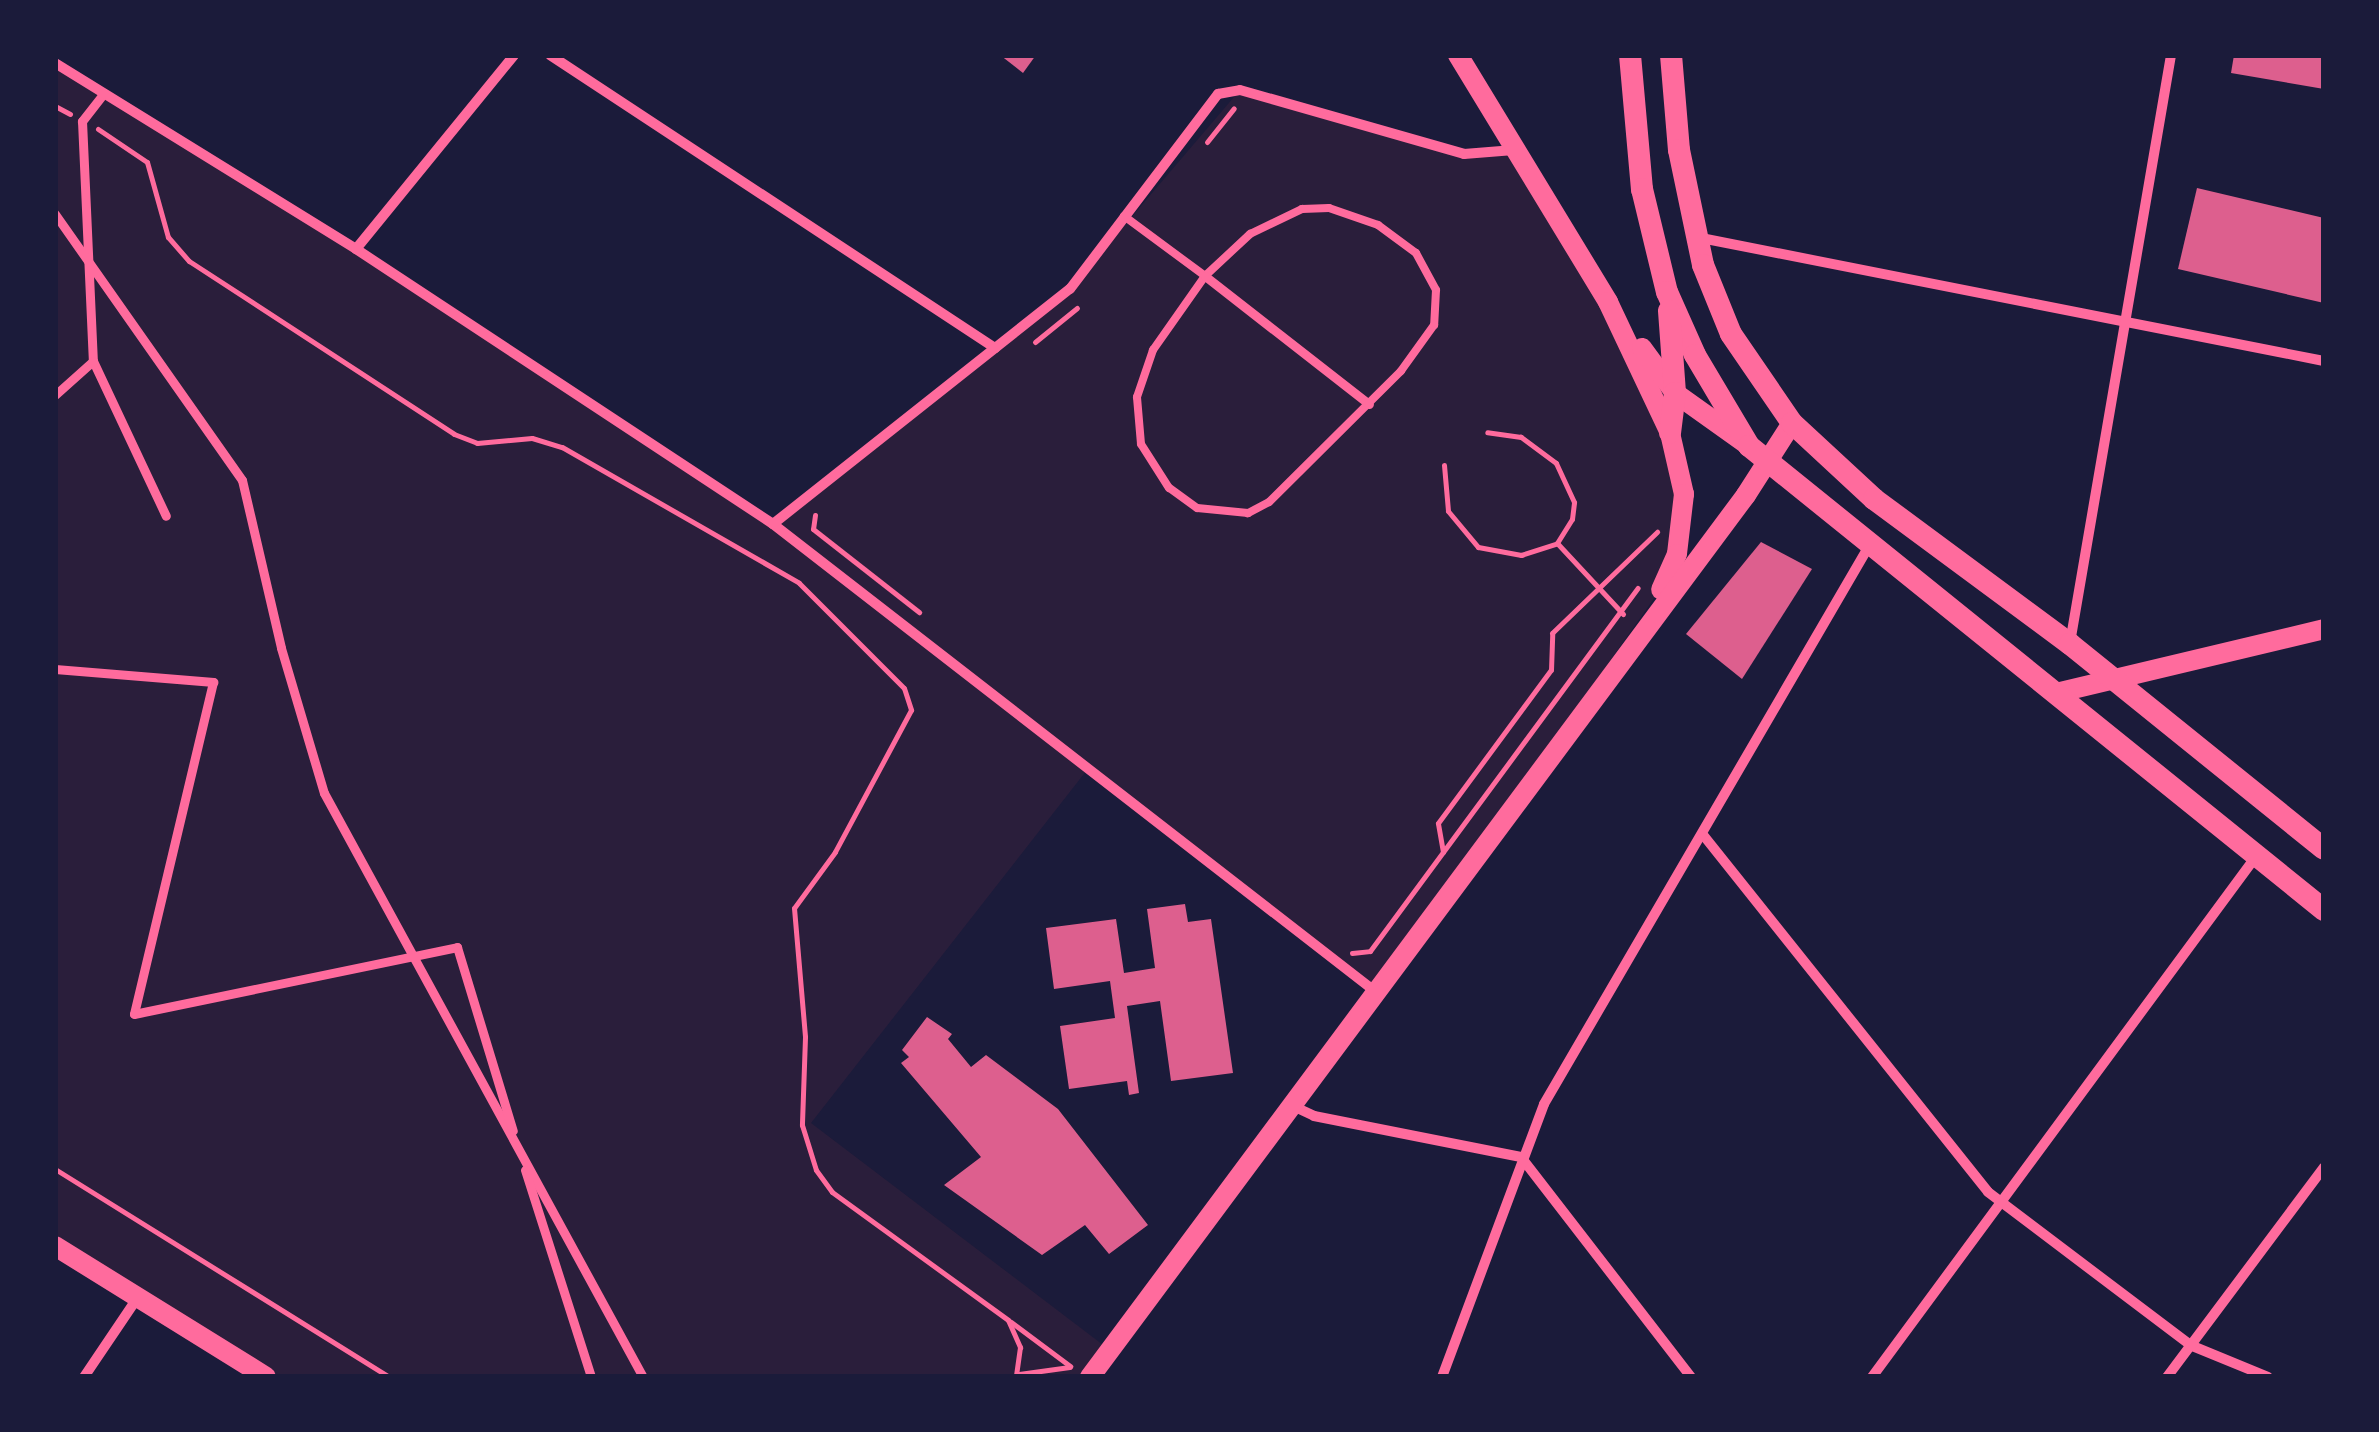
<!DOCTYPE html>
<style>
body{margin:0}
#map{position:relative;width:2379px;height:1432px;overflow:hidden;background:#1b1b3a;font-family:"Work Sans",sans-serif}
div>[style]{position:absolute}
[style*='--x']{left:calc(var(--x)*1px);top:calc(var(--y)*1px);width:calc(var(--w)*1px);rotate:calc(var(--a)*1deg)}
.green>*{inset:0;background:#2a1e3b}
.building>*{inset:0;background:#dd5f8e}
.path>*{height:5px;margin:-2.5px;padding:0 2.5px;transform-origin:2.5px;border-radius:2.5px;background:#ff6b9d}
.service>*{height:8px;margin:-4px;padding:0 4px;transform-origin:4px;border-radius:4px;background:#ff6b9d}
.pedestrian>*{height:9px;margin:-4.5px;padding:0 4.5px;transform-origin:4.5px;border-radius:4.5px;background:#ff6b9d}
.minor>*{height:10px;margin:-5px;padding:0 5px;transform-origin:5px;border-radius:5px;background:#ff6b9d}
.secondary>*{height:20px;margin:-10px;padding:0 10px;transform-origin:10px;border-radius:10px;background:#ff6b9d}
.primary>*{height:22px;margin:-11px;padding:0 11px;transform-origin:11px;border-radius:11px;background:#ff6b9d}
span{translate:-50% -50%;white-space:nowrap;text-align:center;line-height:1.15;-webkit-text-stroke:10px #1b1b3a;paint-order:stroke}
.frame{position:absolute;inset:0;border:58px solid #1b1b3a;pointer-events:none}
</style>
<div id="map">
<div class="green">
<i style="clip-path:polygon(55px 63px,356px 249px,772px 524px,1070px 289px,1240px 90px,1464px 154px,1514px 150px,1608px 302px,1684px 494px,1667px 580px,1376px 992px,1087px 770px,811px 1123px,1111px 1351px,1090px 1377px,266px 1377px,55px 1246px)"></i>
</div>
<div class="building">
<i style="clip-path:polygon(1000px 55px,1036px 55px,1023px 73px)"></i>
<i style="clip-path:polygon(2234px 55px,2324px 55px,2324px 89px,2231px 73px)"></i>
<i style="clip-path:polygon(2197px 188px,2324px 218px,2324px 303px,2178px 269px)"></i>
<i style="clip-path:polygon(1761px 542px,1812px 569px,1742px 679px,1686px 634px)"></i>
<i style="clip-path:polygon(1185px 904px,1188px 922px,1211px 919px,1233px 1073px,1171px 1081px,1160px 1001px,1127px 1006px,1139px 1093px,1129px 1095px,1127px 1081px,1069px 1089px,1060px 1026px,1115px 1018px,1110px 981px,1054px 989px,1046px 928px,1116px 919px,1124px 973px,1155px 968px,1147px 909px)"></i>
<i style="clip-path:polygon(927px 1017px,952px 1034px,948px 1039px,971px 1067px,986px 1055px,1058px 1109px,1148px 1225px,1109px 1254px,1085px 1225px,1042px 1255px,944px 1185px,981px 1157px,901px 1063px,909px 1057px,902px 1050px)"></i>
</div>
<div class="path">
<i style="--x:55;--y:106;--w:17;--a:28"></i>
<i style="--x:98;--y:129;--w:59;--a:34"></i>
<i style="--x:147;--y:162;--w:78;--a:74.4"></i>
<i style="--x:168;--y:237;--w:32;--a:49"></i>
<i style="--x:189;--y:261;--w:316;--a:33.1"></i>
<i style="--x:454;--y:434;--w:25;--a:21"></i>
<i style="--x:477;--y:443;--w:55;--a:-5.2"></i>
<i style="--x:532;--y:438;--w:31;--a:17"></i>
<i style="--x:562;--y:447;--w:273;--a:29.8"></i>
<i style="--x:799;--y:583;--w:148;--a:45"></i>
<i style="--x:904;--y:688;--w:23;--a:72"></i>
<i style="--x:911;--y:710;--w:161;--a:118.2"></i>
<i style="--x:835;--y:852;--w:69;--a:126.2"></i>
<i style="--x:794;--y:908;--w:129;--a:85.1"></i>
<i style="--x:805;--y:1037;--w:88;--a:92"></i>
<i style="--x:802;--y:1125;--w:47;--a:72.7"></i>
<i style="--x:816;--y:1170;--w:27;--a:54"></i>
<i style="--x:832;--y:1192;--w:218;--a:36"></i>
<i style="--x:1008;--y:1320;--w:30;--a:66"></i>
<i style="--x:1020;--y:1347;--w:30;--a:98"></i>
<i style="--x:1207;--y:142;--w:43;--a:-51.5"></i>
<i style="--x:1035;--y:342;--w:54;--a:-39"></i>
<i style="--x:1444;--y:465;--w:46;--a:85"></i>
<i style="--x:1448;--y:511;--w:47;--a:50.2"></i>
<i style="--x:1478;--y:547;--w:44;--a:10.5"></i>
<i style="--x:1521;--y:555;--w:38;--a:-18"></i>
<i style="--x:1557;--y:543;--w:28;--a:-58"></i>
<i style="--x:1572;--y:519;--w:17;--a:-83"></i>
<i style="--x:1574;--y:502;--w:43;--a:-114.8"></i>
<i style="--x:1556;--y:463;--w:44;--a:-143.4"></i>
<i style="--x:1521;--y:437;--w:34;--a:-172"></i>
<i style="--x:815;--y:515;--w:14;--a:98"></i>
<i style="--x:813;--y:529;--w:135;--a:38.1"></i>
<i style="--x:1557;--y:543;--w:97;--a:47.1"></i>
<i style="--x:1443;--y:852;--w:29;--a:-100"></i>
<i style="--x:1438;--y:823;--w:190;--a:-53.6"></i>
<i style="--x:1551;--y:670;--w:37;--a:-88"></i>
<i style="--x:1552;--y:633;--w:146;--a:-43.9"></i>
<i style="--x:1352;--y:953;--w:18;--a:-6"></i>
<i style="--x:1370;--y:951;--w:451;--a:-53.6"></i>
<i style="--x:55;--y:1169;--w:393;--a:31.9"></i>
<i style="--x:1011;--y:1322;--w:74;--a:36.7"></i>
<i style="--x:1019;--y:1374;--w:51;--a:-7.8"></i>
</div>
<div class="service">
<i style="--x:1329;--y:208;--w:52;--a:19.1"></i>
<i style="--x:1378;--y:225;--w:47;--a:36.4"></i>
<i style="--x:1416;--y:253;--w:42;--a:61.6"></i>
<i style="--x:1436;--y:290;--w:35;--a:93"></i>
<i style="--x:1434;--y:325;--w:57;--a:125.7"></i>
<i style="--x:1401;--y:371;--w:186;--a:135.2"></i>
<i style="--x:1269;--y:502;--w:24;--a:152"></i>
<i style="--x:1248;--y:513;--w:51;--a:-174.4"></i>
<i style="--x:1197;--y:508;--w:34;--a:-144"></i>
<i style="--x:1169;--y:488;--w:52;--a:-122.5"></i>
<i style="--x:1141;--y:444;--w:47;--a:-94.9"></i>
<i style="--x:1137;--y:397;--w:50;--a:-71.2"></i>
<i style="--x:1153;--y:350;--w:90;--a:-54.9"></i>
<i style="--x:1205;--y:276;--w:62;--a:-43"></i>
<i style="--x:1250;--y:234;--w:58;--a:-25.7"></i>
<i style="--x:1302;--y:209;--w:27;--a:-2"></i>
<i style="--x:1124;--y:216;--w:101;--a:36.5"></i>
</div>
<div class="pedestrian">
<i style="--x:104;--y:93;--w:36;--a:128"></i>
<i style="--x:82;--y:121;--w:240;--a:87.4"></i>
<i style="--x:93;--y:361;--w:171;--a:64.8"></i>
<i style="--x:55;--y:214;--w:325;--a:54.9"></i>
<i style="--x:242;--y:480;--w:172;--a:76.9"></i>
<i style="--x:281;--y:648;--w:151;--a:73.5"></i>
<i style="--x:324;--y:793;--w:665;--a:61.36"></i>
<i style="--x:1205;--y:276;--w:208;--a:38"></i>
<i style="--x:55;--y:395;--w:51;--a:-41.8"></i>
<i style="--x:55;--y:669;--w:159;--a:4.7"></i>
<i style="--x:213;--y:682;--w:341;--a:103.4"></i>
<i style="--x:134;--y:1014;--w:330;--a:-11.7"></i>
<i style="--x:457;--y:947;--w:192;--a:73.1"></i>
<i style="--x:525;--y:1170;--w:217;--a:72.3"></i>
</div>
<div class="minor">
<i style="--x:550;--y:55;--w:533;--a:33.36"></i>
<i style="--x:55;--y:63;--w:354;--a:31.7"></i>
<i style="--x:356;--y:249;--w:500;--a:33.4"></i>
<i style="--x:773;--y:524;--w:763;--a:37.82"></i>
<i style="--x:1696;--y:237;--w:640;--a:11.17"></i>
<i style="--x:356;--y:249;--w:250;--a:-50.8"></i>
<i style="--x:773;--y:524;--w:379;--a:-38.4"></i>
<i style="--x:1070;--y:289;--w:245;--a:-52.8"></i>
<i style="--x:1218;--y:94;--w:22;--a:-10"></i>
<i style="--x:1240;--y:90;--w:233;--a:15.9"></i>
<i style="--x:1464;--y:154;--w:50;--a:-4.6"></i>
<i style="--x:2070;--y:643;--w:597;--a:-80.25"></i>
<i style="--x:1704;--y:836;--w:455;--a:51.4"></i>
<i style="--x:1988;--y:1192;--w:253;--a:37.1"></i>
<i style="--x:2190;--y:1345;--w:84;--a:22.3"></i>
<i style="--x:1293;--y:1106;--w:23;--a:25"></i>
<i style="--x:1314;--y:1116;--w:211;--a:11.2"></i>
<i style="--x:1521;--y:1157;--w:278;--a:52.3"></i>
<i style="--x:84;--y:1377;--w:97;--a:-56"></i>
<i style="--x:1442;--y:1377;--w:291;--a:-69.5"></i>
<i style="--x:1544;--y:1104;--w:646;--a:-59.78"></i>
<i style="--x:1872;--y:1377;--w:649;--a:-53.59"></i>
<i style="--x:2167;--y:1377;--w:262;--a:-53.2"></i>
</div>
<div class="secondary">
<i style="--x:1458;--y:55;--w:289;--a:58.7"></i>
<i style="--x:1608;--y:302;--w:145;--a:64.7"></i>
<i style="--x:1670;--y:433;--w:63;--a:77.1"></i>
<i style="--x:1684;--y:494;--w:60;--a:96.7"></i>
<i style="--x:1677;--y:554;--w:39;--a:114"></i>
<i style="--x:1642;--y:348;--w:56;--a:53.7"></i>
<i style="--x:1675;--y:393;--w:90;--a:35.5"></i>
<i style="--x:2056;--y:693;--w:276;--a:-13.4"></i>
<i style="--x:55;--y:1246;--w:248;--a:31.8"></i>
<i style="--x:1090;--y:1377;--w:1099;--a:-53.36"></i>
<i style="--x:1746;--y:495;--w:85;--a:-57.4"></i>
</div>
<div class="primary">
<i style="--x:1630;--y:55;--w:135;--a:84.9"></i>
<i style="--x:1642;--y:189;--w:106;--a:76.4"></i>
<i style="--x:1667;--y:292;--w:69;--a:66"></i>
<i style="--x:1695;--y:355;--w:106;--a:59.3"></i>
<i style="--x:1749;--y:446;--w:739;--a:38.9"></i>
<i style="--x:1671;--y:55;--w:95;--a:85.2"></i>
<i style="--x:1679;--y:150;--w:117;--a:78.2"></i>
<i style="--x:1703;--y:265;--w:74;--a:67.9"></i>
<i style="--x:1731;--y:334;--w:108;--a:55.6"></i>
<i style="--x:1792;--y:423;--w:112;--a:42.8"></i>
<i style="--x:1874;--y:499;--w:244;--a:36.5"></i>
<i style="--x:2070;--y:644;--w:326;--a:38.9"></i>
<i style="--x:1669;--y:311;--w:82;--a:85.8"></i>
<i style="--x:1675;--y:393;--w:40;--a:97.1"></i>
</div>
<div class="frame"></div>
</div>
